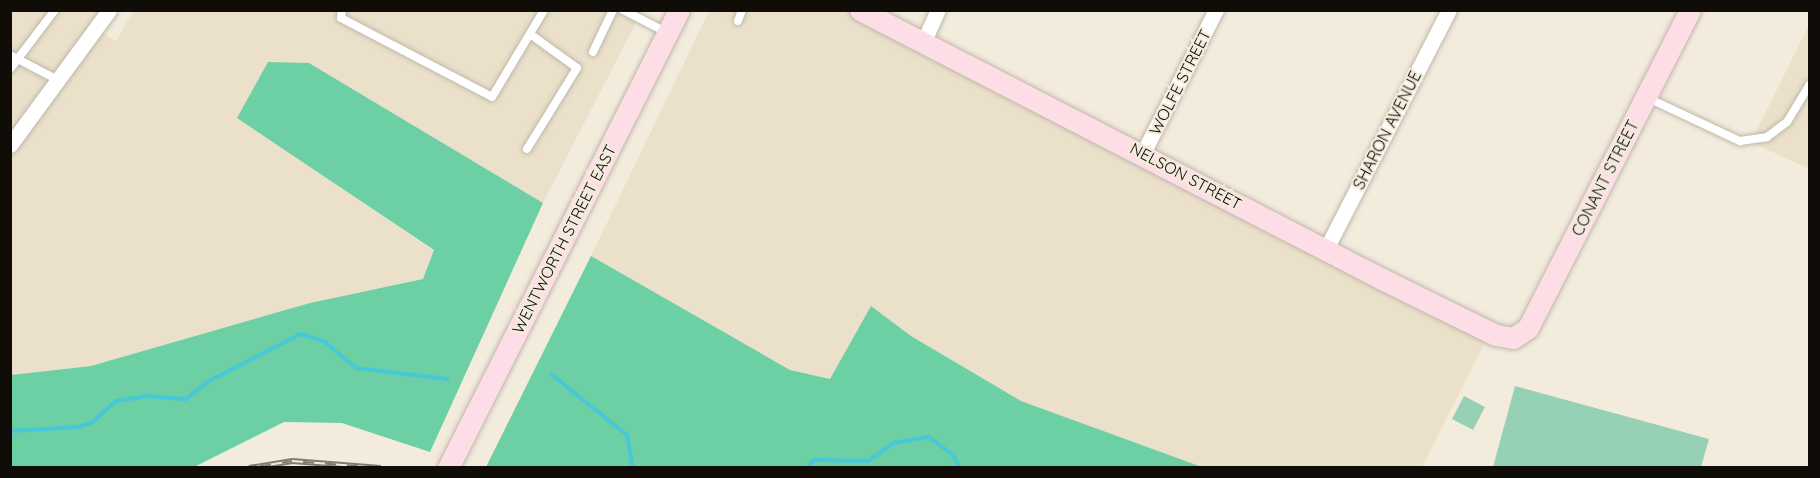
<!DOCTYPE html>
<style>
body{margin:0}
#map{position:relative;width:1820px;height:478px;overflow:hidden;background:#f3ebdc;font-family:Quicksand,sans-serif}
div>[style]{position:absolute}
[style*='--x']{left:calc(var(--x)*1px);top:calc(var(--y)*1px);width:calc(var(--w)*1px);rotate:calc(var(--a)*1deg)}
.built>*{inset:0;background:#ebe0ca}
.green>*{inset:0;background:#97d1b5}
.forest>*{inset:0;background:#6dcfa4}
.stream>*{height:4px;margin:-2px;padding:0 2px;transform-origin:2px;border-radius:2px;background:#47c8d7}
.roads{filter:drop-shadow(0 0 2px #bfb8aa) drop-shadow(0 0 2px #bfb8aa)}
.lane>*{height:8px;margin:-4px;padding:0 4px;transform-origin:4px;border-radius:4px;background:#fff}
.street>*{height:15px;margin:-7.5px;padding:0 7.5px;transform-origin:7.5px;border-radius:7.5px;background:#fff}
.secondary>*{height:21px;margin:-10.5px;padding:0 10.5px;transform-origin:10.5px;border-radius:10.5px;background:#fedee6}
.rail>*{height:6px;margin-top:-3px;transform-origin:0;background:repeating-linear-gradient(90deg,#f3ebdc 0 11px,#807b71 0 22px);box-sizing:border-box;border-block:2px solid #807b71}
span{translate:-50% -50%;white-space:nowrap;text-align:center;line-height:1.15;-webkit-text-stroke:4.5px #f3ebdc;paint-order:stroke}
.street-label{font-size:16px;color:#100d09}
.frame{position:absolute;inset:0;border:12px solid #100d09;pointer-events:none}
</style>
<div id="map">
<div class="built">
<i style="clip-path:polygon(10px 11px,112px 11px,101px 32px,116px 41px,133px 11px,642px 11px,543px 203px,309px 63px,238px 118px,434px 251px,423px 279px,310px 303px,91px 366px,11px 375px)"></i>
<i style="clip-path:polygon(709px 11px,859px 11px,1486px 340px,1422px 467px,1202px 467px,1021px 401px,911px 336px,871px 306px,830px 379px,790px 370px,591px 256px)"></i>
<i style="clip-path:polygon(1809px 25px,1809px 169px,1751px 142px)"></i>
</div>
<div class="green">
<i style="clip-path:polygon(1515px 386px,1709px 439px,1701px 467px,1493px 467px)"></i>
<i style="clip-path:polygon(1464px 396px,1485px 407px,1473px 430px,1452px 419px)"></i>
</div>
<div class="forest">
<i style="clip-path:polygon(268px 62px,309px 63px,543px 203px,430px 452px,342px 423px,284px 422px,194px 467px,11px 467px,11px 375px,91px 366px,310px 303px,423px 279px,434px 250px,237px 118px)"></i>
<i style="clip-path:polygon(591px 256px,790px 370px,830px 379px,871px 306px,911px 336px,1021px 401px,1202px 467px,486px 467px)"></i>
</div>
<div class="stream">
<i style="--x:551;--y:374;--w:97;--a:38.8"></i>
<i style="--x:627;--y:435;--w:34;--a:80"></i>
<i style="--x:10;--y:431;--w:68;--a:-3.4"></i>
<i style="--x:78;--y:427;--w:14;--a:-17"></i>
<i style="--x:91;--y:423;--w:33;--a:-41"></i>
<i style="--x:116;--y:401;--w:32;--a:-9"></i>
<i style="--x:148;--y:396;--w:38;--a:5"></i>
<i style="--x:186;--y:399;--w:29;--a:-38"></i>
<i style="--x:209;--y:381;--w:103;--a:-27.1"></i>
<i style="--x:301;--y:334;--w:25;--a:18"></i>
<i style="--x:325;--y:342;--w:40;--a:40"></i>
<i style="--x:356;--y:368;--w:92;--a:6.9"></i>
<i style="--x:807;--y:468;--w:11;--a:-49"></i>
<i style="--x:814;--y:460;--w:54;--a:1.1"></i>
<i style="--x:868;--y:461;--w:32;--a:-35"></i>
<i style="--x:894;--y:443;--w:36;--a:-10"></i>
<i style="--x:929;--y:437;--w:31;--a:37"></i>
<i style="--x:954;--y:456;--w:13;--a:67"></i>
</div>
<div class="roads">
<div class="lane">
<i style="--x:342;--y:10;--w:8;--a:97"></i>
<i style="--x:341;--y:18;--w:170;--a:27.6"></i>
<i style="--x:492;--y:97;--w:101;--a:-59.1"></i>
<i style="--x:623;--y:10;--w:48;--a:27.1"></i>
<i style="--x:738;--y:21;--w:12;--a:-70"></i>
<i style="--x:593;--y:52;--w:47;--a:-64.5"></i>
<i style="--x:10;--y:55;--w:54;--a:27.5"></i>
<i style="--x:10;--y:69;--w:74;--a:-52.7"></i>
<i style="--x:1648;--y:98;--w:102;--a:25.1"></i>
<i style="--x:1740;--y:141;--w:27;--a:-8"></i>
<i style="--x:1767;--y:137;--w:25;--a:-37"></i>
<i style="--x:1787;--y:122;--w:44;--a:-58.8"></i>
<i style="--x:527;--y:149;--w:95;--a:-58.3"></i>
<i style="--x:577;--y:68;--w:58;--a:-144.1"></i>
</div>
<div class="street">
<i style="--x:923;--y:43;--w:36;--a:-66"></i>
<i style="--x:10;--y:145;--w:167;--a:-53.7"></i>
<i style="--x:1143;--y:153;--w:161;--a:-63"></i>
<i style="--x:1326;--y:249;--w:269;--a:-62.8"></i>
</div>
<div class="secondary">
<i style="--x:860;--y:10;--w:587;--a:27.26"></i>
<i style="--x:1382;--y:279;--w:127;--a:26.2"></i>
<i style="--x:1496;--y:335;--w:17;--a:10"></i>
<i style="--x:1513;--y:338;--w:18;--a:-34"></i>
<i style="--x:1528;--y:328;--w:357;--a:-63"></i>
<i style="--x:448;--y:468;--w:513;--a:-63.24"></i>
</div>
</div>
<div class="rail">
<i style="--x:249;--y:468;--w:44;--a:-9.2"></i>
<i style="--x:292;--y:461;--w:89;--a:4.5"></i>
</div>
<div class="street-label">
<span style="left:1180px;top:82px;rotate:-63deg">WOLFE STREET</span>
<span style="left:1387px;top:130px;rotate:-63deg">SHARON AVENUE</span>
<span style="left:1186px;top:176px;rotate:28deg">NELSON STREET</span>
<span style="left:1605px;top:178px;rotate:-63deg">CONANT STREET</span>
<span style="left:564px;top:239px;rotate:-63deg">WENTWORTH STREET EAST</span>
</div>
<div class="frame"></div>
</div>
